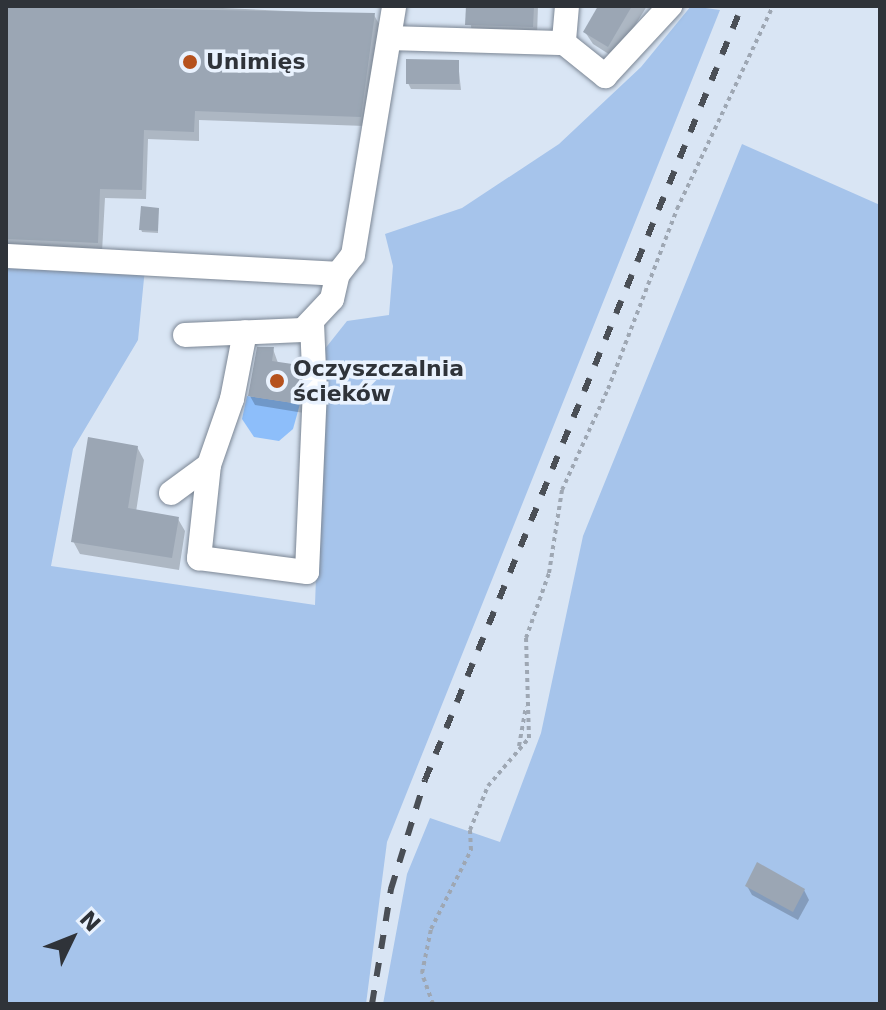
<!DOCTYPE html>
<meta charset="utf-8">
<style>
body{margin:0}
#map{position:relative;width:886px;height:1010px;overflow:hidden;background:#d9e5f4;font-family:"DejaVu Sans",sans-serif}
div>[style]{position:absolute}
[style*='--x']{left:calc(var(--x)*1px);top:calc(var(--y)*1px);width:calc(var(--w)*1px);rotate:calc(var(--a)*1deg)}
.green>*{inset:0;background:#a6c4eb}
.water>*{inset:0;background:#8dbefa}
.shadow>*{inset:0;background:#0003}
.building>*{inset:0;background:#9ba6b4}
.path>*{height:4px;margin-top:-2px;transform-origin:0;background:repeating-linear-gradient(90deg,#9ea7b3 0 4px,transparent 0 8px)}
.roads{filter:drop-shadow(0 0 2px #7b8694) drop-shadow(0 0 2px #7b8694)}
.minor>*{height:24px;margin:-12px;padding:0 12px;transform-origin:12px;border-radius:12px;background:#fff}
.rail>*{height:6px;margin-top:-3px;transform-origin:0;background:repeating-linear-gradient(90deg,#4a4f56 0 14px,transparent 0 28px)}
.dots>*{width:22px;height:22px;translate:-50% -50%;box-sizing:border-box;border:4px solid #e9f2fe;border-radius:50%}
span{translate:-50% -50%;white-space:nowrap;text-align:center;line-height:1.15;-webkit-text-stroke:7px #e9f2fe;paint-order:stroke}
.poi-label{font-size:22px;color:#2f3339;font-weight:700}
.left{translate:0 -50%;text-align:left}
.frame{position:absolute;inset:0;border:8px solid #2f3339;pointer-events:none}
.north{position:absolute;left:32px;top:898px;width:80px;height:80px;-webkit-text-stroke:6px #e9f2fe;paint-order:stroke;rotate:47deg;font-size:22px;font-weight:700;line-height:32px;text-align:center;color:#2f3339}
.north::after{content:'';display:block;margin:auto;width:28px;height:36px;background:#2f3339;clip-path:polygon(50% 0,100% 100%,50% 72%,0 100%)}
</style>
<div id="map">
<div class="green">
<i style="clip-path:polygon(691px 6px,720px 10px,387px 842px,366px 1004px,6px 1004px,6px 263px,145px 268px,138px 340px,73px 449px,51px 566px,315px 605px,324px 350px,347px 321px,389px 315px,393px 266px,385px 234px,462px 208px,559px 144px,641px 67px)"></i>
<i style="clip-path:polygon(742px 144px,880px 205px,880px 1004px,383px 1004px,407px 874px,430px 818px,500px 842px,541px 733px,583px 536px)"></i>
</div>
<div class="water">
<i style="clip-path:polygon(247px 396px,300px 404px,293px 429px,279px 441px,254px 437px,242px 419px)"></i>
</div>
<div class="shadow">
<i style="clip-path:polygon(6px 6px,178px 6px,374px 15px,379px 24px,365px 126px,199px 120px,199px 141px,148px 139px,146px 199px,105px 198px,102px 252px,6px 244px)"></i>
<i style="clip-path:polygon(468px 6px,538px 6px,537px 35px,472px 33px)"></i>
<i style="clip-path:polygon(601px 6px,647px 6px,615px 58px,593px 44px,585px 32px)"></i>
<i style="clip-path:polygon(458px 62px,461px 90px,411px 89px,408px 83px)"></i>
<i style="clip-path:polygon(158px 209px,158px 233px,142px 232px,141px 229px)"></i>
<i style="clip-path:polygon(273px 349px,278px 363px,298px 366px,303px 376px,304px 413px,255px 405px,250px 396px)"></i>
<i style="clip-path:polygon(137px 447px,144px 460px,136px 512px,178px 519px,185px 531px,179px 570px,80px 554px,73px 541px)"></i>
<i style="clip-path:polygon(747px 886px,804px 890px,809px 900px,798px 920px,752px 895px)"></i>
</div>
<div class="building">
<i style="clip-path:polygon(6px 6px,375px 13px,361px 117px,195px 111px,194px 132px,144px 130px,142px 190px,100px 189px,98px 243px,6px 239px)"></i>
<i style="clip-path:polygon(466px 6px,534px 6px,533px 27px,465px 25px)"></i>
<i style="clip-path:polygon(598px 6px,632px 6px,608px 47px,583px 32px)"></i>
<i style="clip-path:polygon(406px 59px,459px 60px,459px 84px,406px 84px)"></i>
<i style="clip-path:polygon(141px 206px,159px 208px,158px 231px,139px 230px)"></i>
<i style="clip-path:polygon(257px 347px,274px 347px,272px 361px,299px 365px,299px 404px,248px 396px)"></i>
<i style="clip-path:polygon(88px 437px,138px 446px,128px 508px,179px 517px,172px 558px,71px 542px)"></i>
<i style="clip-path:polygon(757px 862px,805px 889px,793px 912px,745px 886px)"></i>
</div>
<div class="path">
<i style="--x:519;--y:746;--w:40;--a:-80"></i>
<i style="--x:433;--y:1004;--w:33;--a:-110"></i>
<i style="--x:422;--y:973;--w:45;--a:-78.4"></i>
<i style="--x:431;--y:929;--w:89;--a:-63.1"></i>
<i style="--x:471;--y:850;--w:20;--a:-93"></i>
<i style="--x:470;--y:830;--w:48;--a:-67.8"></i>
<i style="--x:488;--y:786;--w:63;--a:-49.5"></i>
<i style="--x:529;--y:738;--w:100;--a:-91.7"></i>
<i style="--x:526;--y:638;--w:69;--a:-70.5"></i>
<i style="--x:549;--y:573;--w:84;--a:-81.1"></i>
<i style="--x:562;--y:490;--w:111;--a:-65.5"></i>
<i style="--x:608;--y:389;--w:193;--a:-69"></i>
<i style="--x:677;--y:209;--w:225;--a:-64.7"></i>
</div>
<div class="roads">
<div class="minor">
<i style="--x:567;--y:6;--w:37;--a:95"></i>
<i style="--x:564;--y:43;--w:53;--a:38.8"></i>
<i style="--x:605;--y:76;--w:96;--a:-47.1"></i>
<i style="--x:392;--y:38;--w:172;--a:1.7"></i>
<i style="--x:6;--y:256;--w:332;--a:3.1"></i>
<i style="--x:185;--y:335;--w:118;--a:-2.4"></i>
<i style="--x:303;--y:330;--w:42;--a:-46.9"></i>
<i style="--x:332;--y:299;--w:26;--a:-77"></i>
<i style="--x:338;--y:274;--w:24;--a:-52"></i>
<i style="--x:353;--y:255;--w:252;--a:-80.6"></i>
<i style="--x:209;--y:465;--w:94;--a:96.1"></i>
<i style="--x:199;--y:558;--w:109;--a:7.4"></i>
<i style="--x:307;--y:572;--w:180;--a:-87.5"></i>
<i style="--x:315;--y:392;--w:68;--a:-92.5"></i>
<i style="--x:171;--y:493;--w:47;--a:-36.4"></i>
<i style="--x:209;--y:465;--w:70;--a:-70.8"></i>
<i style="--x:232;--y:399;--w:68;--a:-79"></i>
</div>
</div>
<div class="rail">
<i style="--x:372;--y:1004;--w:117;--a:-80.6"></i>
<i style="--x:391;--y:889;--w:114;--a:-72.7"></i>
<i style="--x:425;--y:780;--w:836;--a:-67.73"></i>
</div>
<div class="dots">
<i style="left:190px;top:62px;background:#b6521e"></i>
<i style="left:277px;top:381px;background:#b6521e"></i>
</div>
<div class="poi-label">
<span class="left" style="left:206px;top:62px">Unimięs</span>
<span class="left" style="left:293px;top:381px">Oczyszczalnia<br>ścieków</span>
</div>
<div class="frame"></div>
<div class="north">N</div>
</div>
